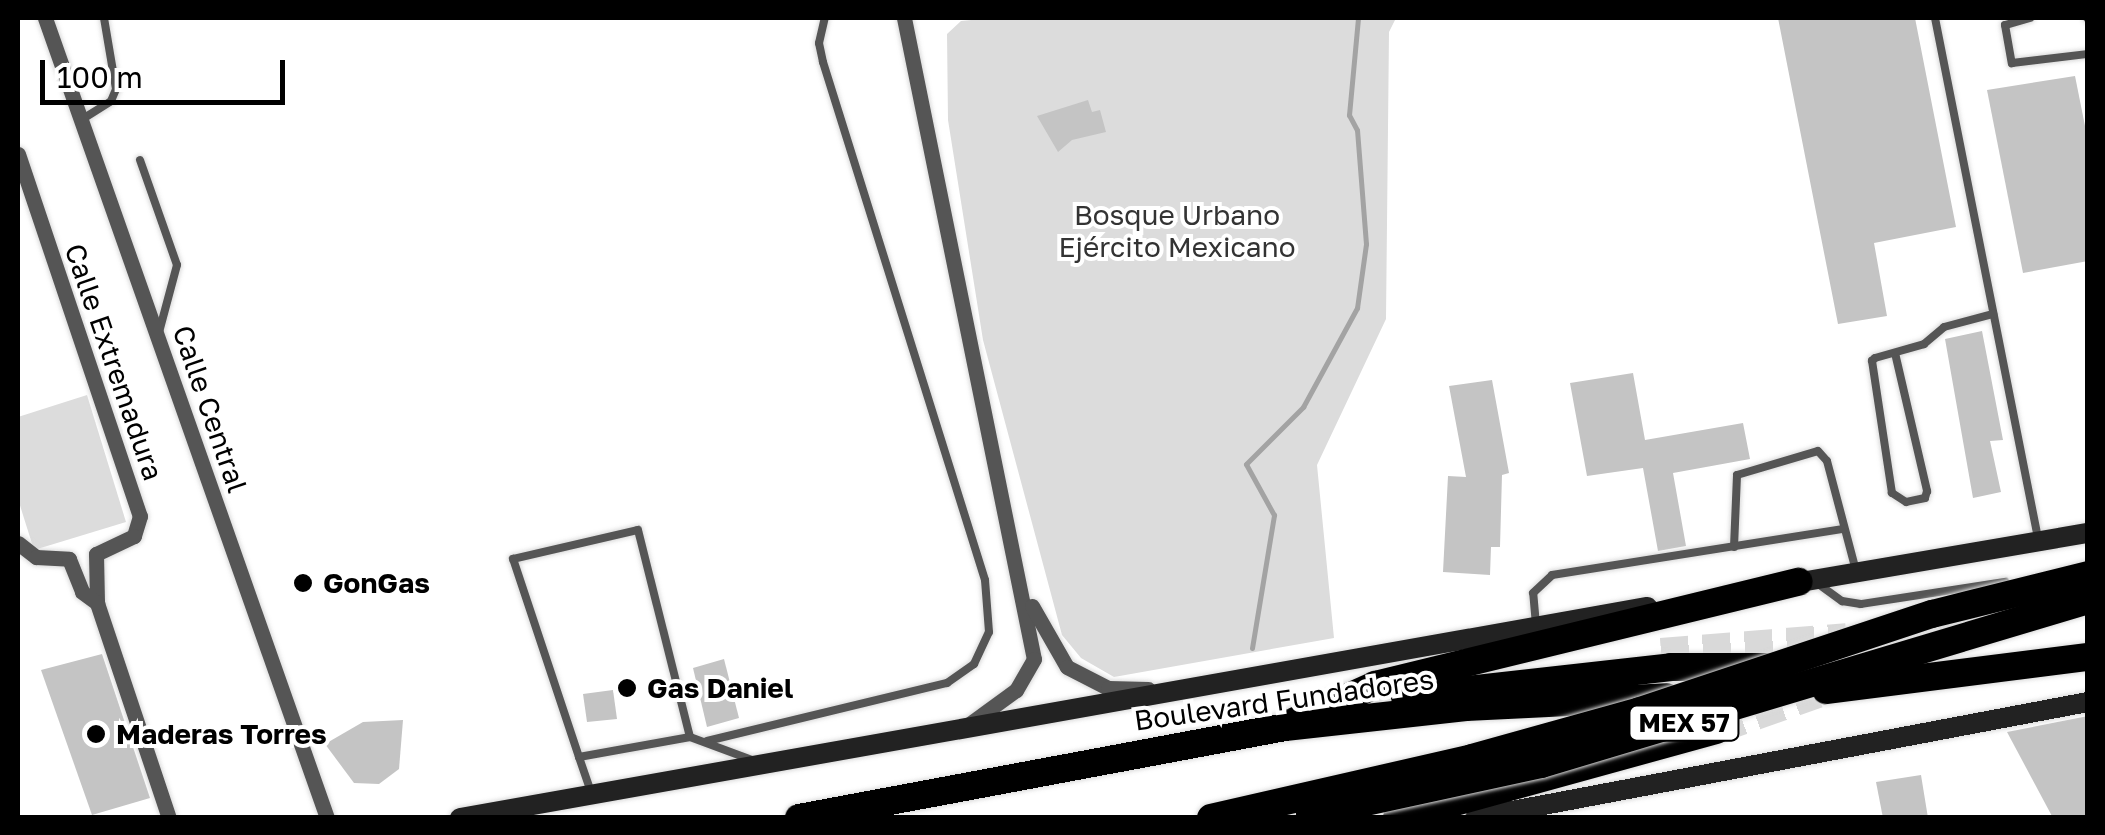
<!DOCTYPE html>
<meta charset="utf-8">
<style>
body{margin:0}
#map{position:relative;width:2105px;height:835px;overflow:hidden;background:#fff;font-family:"Golos Text",sans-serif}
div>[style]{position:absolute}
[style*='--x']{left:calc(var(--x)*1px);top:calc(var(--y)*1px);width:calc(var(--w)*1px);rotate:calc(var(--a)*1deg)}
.green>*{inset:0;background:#dcdcdc}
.stream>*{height:5px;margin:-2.5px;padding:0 2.5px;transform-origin:2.5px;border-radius:2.5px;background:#a3a3a3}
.building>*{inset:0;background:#c4c4c4}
.highway-tunnel>*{height:28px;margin-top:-14px;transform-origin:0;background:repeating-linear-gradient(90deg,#d9d9d9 0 28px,transparent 0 42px)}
.roads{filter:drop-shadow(0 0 2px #dbdbdb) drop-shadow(0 0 2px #dbdbdb)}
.lane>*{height:8px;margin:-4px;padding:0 4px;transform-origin:4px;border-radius:4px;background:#555}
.street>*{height:15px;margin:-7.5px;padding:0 7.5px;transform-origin:7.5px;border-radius:7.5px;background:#555}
.secondary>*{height:20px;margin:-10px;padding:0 10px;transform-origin:10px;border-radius:10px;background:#222}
.highway>*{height:28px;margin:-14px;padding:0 14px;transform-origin:14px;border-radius:14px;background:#000}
.bridges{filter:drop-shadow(0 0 2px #dbdbdb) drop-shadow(0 0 2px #dbdbdb)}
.highway-bridge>*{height:28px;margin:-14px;padding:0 14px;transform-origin:14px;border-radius:14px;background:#000}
.dots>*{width:28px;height:28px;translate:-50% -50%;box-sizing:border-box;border:5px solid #fff;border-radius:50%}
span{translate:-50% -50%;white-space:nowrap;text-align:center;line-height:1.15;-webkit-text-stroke:8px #fff;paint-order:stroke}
.shield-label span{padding:2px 8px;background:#fff;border:2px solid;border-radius:8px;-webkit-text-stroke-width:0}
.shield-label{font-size:25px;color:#000;font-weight:700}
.park-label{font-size:28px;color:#333}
.street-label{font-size:28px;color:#000}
.poi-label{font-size:28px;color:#000;font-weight:700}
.left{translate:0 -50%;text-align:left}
.frame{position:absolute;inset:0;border:20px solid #000;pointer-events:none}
.scale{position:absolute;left:40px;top:60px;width:245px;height:45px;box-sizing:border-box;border:5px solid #000;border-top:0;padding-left:12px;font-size:30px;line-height:35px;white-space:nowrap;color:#000;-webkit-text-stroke:8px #fff;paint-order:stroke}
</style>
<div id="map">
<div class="green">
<i style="clip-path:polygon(992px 18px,1396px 18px,1389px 32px,1386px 319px,1317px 465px,1334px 638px,1114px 677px,1081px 658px,1062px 635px,983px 340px,948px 120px,947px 34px,961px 21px)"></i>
<i style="clip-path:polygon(87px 395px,126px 522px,34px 550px,18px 499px,18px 417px)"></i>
</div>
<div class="stream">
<i style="--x:1252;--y:648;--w:135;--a:-80.6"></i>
<i style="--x:1274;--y:515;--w:58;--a:-118.8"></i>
<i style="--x:1246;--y:464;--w:81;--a:-45"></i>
<i style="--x:1303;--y:407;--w:113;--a:-61.4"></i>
<i style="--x:1357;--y:308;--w:65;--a:-82"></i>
<i style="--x:1366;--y:244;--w:114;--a:-94.5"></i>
<i style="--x:1357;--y:130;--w:17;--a:-118"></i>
<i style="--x:1349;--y:115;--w:97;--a:-84.7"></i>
</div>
<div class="building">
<i style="clip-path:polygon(1778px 18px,1915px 18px,1956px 227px,1874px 243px,1887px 316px,1838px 324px)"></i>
<i style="clip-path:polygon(2075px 76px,2088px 141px,2088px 261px,2023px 273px,1987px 90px)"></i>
<i style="clip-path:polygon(1088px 100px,1092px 112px,1100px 110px,1106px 132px,1072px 140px,1058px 152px,1037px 116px)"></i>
<i style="clip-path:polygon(1982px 331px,2003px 440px,1990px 441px,2001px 492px,1973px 498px,1945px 339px)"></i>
<i style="clip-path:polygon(1633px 373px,1645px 440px,1743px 423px,1750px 459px,1673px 473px,1686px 546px,1658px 551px,1643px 468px,1587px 476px,1570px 383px)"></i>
<i style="clip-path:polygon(1492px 380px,1509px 473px,1502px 475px,1500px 547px,1491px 547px,1490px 575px,1443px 572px,1448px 476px,1466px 477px,1449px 386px)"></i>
<i style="clip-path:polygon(102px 654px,150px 798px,92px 815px,41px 670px)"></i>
<i style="clip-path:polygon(724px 659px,739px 718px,707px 727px,693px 668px)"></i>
<i style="clip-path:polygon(613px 690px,617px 719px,587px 722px,583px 694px)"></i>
<i style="clip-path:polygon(2088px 716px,2088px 818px,2053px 818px,2007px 732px)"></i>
<i style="clip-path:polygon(403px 720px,399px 769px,379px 784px,354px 783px,325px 744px,363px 722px)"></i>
<i style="clip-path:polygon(1921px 775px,1928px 818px,1883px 818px,1876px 782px)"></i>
</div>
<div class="highway-tunnel">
<i style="--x:1938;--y:625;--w:107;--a:-13"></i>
<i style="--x:1661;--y:652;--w:186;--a:-4.6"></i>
<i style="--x:1716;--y:730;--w:108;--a:-19.4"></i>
</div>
<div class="roads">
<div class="lane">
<i style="--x:1935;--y:18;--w:530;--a:78.8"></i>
<i style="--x:2030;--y:18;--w:26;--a:164"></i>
<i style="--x:2005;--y:25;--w:39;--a:80"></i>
<i style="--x:2012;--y:63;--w:77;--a:-6.8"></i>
<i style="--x:2087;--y:18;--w:1;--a:45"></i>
<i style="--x:81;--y:120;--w:36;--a:-32"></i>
<i style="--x:111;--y:101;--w:13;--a:-67"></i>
<i style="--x:116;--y:89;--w:72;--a:-99.6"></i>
<i style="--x:140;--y:160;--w:111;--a:70.6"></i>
<i style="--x:177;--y:265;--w:69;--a:105"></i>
<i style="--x:1895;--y:353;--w:142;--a:76.9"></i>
<i style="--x:1927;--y:491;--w:7;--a:106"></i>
<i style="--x:1925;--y:498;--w:19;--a:168"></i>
<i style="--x:1906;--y:502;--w:17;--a:-147"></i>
<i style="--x:1892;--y:493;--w:134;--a:-98.6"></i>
<i style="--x:1872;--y:361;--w:4;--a:-45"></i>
<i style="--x:1875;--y:358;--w:51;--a:-15.9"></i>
<i style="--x:1924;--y:344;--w:26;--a:-40"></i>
<i style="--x:1944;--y:327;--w:51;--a:-14.9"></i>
<i style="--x:1734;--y:547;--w:72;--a:-87.6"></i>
<i style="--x:1737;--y:475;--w:84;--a:-16.5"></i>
<i style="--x:1818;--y:451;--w:13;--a:48"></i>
<i style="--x:1827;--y:461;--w:114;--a:75.2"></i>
<i style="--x:1817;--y:583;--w:31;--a:36"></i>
<i style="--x:1842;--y:601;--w:19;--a:9"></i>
<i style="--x:1861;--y:604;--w:146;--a:-8.7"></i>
<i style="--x:1536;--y:625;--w:32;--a:-95"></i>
<i style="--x:1533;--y:593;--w:26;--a:-43"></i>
<i style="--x:1552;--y:575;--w:295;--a:-9"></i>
<i style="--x:707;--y:741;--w:247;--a:-13.6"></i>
<i style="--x:947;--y:683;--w:33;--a:-35"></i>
<i style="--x:974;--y:664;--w:35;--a:-65"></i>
<i style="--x:989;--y:632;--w:52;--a:-94.4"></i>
<i style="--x:985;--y:580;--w:543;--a:-107.37"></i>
<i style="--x:823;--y:62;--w:19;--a:-102"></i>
<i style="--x:819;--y:43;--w:26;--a:-77"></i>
<i style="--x:579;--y:757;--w:209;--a:-108.4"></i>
<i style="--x:513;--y:559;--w:128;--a:-13.1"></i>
<i style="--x:638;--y:530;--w:213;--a:75.9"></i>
<i style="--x:591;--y:792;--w:37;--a:-109"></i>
<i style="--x:579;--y:757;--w:113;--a:-10.2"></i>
<i style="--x:690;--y:737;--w:69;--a:20.3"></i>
</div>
<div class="street">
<i style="--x:45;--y:18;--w:848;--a:70.58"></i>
<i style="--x:904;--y:18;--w:654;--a:78.54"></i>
<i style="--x:1034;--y:659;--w:36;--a:120"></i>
<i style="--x:1016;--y:690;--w:59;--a:143.9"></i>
<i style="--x:18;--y:154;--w:382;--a:71.4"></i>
<i style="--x:140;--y:516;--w:21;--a:107"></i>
<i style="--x:134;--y:536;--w:42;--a:154.7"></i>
<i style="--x:96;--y:554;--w:49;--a:88.8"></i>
<i style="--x:97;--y:603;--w:227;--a:71.5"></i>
<i style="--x:18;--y:543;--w:23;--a:38"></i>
<i style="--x:36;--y:557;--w:33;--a:3"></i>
<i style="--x:69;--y:559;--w:35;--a:68"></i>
<i style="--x:82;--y:592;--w:19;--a:36"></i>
<i style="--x:1032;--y:606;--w:70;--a:60.2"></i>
<i style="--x:1067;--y:667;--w:46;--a:27.1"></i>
<i style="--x:1108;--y:688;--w:40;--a:1.4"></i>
</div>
<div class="secondary">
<i style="--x:1789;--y:584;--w:303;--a:-9.7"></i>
<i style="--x:460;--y:818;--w:1206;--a:-10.08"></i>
<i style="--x:1475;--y:818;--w:624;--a:-10.72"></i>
</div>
<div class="highway">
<i style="--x:1405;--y:697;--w:268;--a:-6.4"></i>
<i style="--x:1671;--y:667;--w:94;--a:0"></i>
<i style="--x:1295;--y:721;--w:88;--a:-24.2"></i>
<i style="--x:1375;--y:685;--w:436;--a:-13.7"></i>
<i style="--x:799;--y:818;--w:494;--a:-10.6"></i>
<i style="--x:1285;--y:727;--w:182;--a:-6.3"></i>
<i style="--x:1466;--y:707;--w:201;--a:-2.8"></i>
<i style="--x:1397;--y:818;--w:331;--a:-15.4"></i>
</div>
</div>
<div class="bridges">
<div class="highway-bridge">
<i style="--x:1826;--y:690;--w:264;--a:-7.2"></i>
<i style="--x:1310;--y:814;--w:236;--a:-12.2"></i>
<i style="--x:1541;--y:764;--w:571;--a:-16.69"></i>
<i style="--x:1211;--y:818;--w:268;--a:-12.9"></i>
<i style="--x:1472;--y:758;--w:174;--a:-15.6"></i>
<i style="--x:1640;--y:711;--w:308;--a:-18.4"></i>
<i style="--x:1932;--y:614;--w:161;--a:-14"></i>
</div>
</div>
<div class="dots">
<i style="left:303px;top:583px;background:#000"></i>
<i style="left:627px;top:688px;background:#000"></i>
<i style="left:96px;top:734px;background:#000"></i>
</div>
<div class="shield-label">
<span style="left:1684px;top:723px">MEX 57</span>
</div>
<div class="park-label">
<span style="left:1177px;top:231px">Bosque Urbano<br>Ejército Mexicano</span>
</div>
<div class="street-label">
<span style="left:114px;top:362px;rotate:71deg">Calle Extremadura</span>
<span style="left:210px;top:409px;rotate:71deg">Calle Central</span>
<span style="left:1284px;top:700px;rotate:-8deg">Boulevard Fundadores</span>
</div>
<div class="poi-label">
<span class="left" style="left:323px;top:583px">GonGas</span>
<span class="left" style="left:647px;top:688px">Gas Daniel</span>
<span class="left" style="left:116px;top:734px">Maderas Torres</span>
</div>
<div class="frame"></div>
<div class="scale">100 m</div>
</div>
